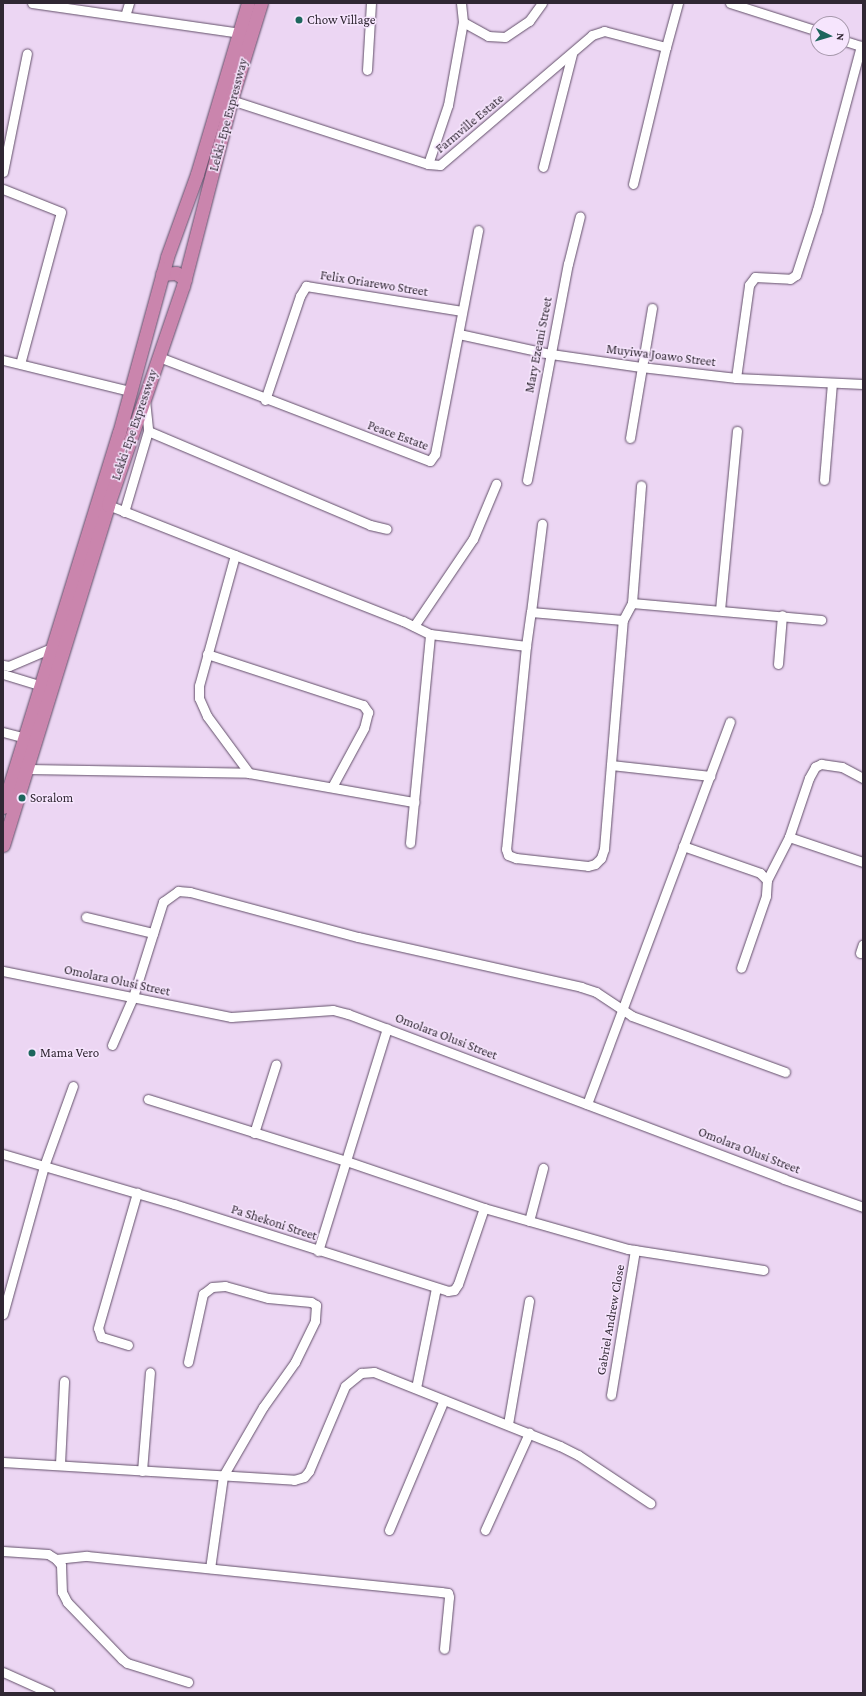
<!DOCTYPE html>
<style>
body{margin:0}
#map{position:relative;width:866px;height:1696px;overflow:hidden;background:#ecd6f3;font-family:"Crimson Pro",serif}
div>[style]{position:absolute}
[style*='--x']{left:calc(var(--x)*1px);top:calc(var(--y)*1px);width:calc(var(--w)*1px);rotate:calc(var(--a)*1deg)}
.roads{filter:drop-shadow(0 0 1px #624f69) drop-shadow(0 0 1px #624f69)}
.minor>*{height:9px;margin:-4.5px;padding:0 4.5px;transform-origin:4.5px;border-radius:4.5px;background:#fff}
.highway>*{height:13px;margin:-6.5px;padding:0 6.5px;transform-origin:6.5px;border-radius:6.5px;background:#ca85ad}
.dots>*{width:11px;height:11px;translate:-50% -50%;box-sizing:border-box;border:2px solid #f6e5fd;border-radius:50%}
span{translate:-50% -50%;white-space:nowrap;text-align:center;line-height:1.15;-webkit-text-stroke:3px #f6e5fd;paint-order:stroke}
.poi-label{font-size:13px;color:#302733}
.left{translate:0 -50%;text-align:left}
.street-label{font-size:13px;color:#302733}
.frame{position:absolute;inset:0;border:4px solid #302733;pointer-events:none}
.north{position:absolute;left:810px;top:16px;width:40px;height:40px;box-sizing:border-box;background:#f6e5fd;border:1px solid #a799ac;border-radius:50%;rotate:95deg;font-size:11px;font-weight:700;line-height:16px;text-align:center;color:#302733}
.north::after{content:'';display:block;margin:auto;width:14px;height:18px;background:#1c665d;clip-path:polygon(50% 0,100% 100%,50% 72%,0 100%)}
</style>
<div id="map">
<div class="roads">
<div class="minor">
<i style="--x:32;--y:3;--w:209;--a:8.2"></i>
<i style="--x:730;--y:3;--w:92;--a:17.7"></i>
<i style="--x:125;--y:16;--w:14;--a:-73"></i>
<i style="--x:463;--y:22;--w:29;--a:29"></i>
<i style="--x:488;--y:36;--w:17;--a:3"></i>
<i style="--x:505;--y:37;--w:29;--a:-34"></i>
<i style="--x:529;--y:21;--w:22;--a:-54"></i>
<i style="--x:842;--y:40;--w:22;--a:18"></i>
<i style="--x:367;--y:70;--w:67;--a:-86.6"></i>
<i style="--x:231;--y:100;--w:207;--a:18"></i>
<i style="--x:428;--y:164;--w:12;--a:5"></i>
<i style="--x:440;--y:165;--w:200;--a:-40.5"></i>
<i style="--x:592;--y:35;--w:13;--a:-18"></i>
<i style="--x:604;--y:31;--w:64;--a:14.5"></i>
<i style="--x:666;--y:47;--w:46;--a:-74.7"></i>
<i style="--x:428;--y:164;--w:62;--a:-71.3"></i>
<i style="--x:448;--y:105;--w:84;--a:-79.8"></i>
<i style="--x:463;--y:22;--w:19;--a:-96"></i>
<i style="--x:543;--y:167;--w:117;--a:-75.6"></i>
<i style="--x:3;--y:172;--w:121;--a:-78.6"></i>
<i style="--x:633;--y:184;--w:141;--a:-76.5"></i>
<i style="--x:3;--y:189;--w:62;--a:21.6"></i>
<i style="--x:61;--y:212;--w:157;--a:105.1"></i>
<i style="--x:459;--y:334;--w:94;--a:12.3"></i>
<i style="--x:551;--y:354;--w:91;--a:8.2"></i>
<i style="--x:641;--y:367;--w:96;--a:6.6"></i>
<i style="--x:736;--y:378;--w:127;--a:2.7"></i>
<i style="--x:159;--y:357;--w:290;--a:21"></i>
<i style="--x:430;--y:461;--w:9;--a:-54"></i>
<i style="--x:435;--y:454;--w:228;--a:-79.1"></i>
<i style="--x:3;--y:360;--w:131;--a:13.7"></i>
<i style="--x:736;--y:378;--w:94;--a:-82"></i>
<i style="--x:749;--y:285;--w:10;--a:-53"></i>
<i style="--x:755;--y:277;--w:35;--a:3"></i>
<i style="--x:790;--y:279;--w:7;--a:-34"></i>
<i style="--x:796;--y:275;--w:68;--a:-72.1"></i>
<i style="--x:817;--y:210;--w:170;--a:-75"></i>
<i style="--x:145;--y:400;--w:31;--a:84"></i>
<i style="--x:148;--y:431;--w:241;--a:22.9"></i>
<i style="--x:370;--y:525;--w:17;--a:13"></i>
<i style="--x:265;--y:400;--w:110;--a:-71.4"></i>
<i style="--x:300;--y:296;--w:12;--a:-59"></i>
<i style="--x:306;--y:286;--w:158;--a:9.1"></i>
<i style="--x:630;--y:438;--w:132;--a:-80.4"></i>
<i style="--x:527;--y:480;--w:220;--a:-79.3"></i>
<i style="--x:568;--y:264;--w:49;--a:-76"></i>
<i style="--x:824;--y:480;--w:97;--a:-85.3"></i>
<i style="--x:108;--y:505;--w:317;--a:21.5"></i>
<i style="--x:403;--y:621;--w:30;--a:26"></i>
<i style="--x:430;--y:634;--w:97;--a:7.1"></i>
<i style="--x:526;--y:646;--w:34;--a:-82"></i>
<i style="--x:531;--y:612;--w:92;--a:5"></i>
<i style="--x:623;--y:620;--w:19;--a:-62"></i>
<i style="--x:632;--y:603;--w:190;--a:5.1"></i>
<i style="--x:124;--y:512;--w:84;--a:-73.5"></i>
<i style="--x:235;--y:555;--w:136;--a:105.4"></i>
<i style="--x:199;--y:686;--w:12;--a:90"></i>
<i style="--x:199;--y:698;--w:20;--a:66"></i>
<i style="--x:207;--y:716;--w:71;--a:53.6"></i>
<i style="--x:632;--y:603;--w:118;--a:-85.6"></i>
<i style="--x:720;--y:610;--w:180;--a:-84.6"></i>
<i style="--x:531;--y:612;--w:89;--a:-82.9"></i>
<i style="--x:414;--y:626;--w:105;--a:-55.9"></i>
<i style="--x:473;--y:539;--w:60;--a:-67.3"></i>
<i style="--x:526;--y:646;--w:204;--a:95.6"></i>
<i style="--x:506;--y:849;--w:6;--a:72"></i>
<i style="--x:508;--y:855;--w:9;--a:21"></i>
<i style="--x:516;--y:858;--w:72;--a:6.3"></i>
<i style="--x:588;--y:866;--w:7;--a:-16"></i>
<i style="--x:595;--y:864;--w:8;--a:-45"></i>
<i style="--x:601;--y:858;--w:9;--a:-72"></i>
<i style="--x:604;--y:849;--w:230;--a:-85.3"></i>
<i style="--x:207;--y:654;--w:164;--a:18.1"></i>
<i style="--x:363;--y:705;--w:9;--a:54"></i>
<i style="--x:368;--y:712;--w:16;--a:104"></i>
<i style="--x:364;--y:728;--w:67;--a:118.5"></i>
<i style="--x:778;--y:664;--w:49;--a:-85.3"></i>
<i style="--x:3;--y:665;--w:6;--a:9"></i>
<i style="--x:9;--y:666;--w:49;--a:-22.9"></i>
<i style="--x:3;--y:674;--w:41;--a:17.1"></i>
<i style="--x:3;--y:732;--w:24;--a:15"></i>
<i style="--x:611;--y:765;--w:100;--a:6.3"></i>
<i style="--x:28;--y:769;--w:221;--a:1"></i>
<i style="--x:249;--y:773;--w:168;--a:10"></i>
<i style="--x:789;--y:837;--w:78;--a:18.7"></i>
<i style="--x:410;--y:843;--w:210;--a:-84.5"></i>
<i style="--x:683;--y:846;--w:82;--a:19.3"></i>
<i style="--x:760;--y:873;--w:10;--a:45"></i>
<i style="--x:767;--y:880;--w:16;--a:94"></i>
<i style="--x:766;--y:896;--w:76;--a:109.1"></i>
<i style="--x:767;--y:880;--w:48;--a:-62.9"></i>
<i style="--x:789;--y:837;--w:62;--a:-71.3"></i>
<i style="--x:809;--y:778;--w:13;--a:-61"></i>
<i style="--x:815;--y:767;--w:7;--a:-27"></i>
<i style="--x:821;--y:764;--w:21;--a:8"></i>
<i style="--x:842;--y:767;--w:24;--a:28"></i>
<i style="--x:86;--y:917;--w:69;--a:13.4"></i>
<i style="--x:860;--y:953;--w:9;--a:-72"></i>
<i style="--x:3;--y:971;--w:233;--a:11.4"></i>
<i style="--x:231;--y:1017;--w:102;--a:-3.9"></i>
<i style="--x:333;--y:1010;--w:16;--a:15"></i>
<i style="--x:348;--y:1014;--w:466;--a:20.7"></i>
<i style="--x:784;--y:1179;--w:84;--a:19.5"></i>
<i style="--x:112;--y:1045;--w:52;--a:-66.4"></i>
<i style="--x:133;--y:997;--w:100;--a:-72.5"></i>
<i style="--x:163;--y:902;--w:19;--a:-36"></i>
<i style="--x:178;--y:891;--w:12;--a:5"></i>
<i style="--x:190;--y:892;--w:174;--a:15"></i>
<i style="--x:358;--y:937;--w:229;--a:12.6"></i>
<i style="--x:581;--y:987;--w:16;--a:18"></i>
<i style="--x:596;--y:992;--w:43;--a:33.7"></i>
<i style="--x:632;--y:1016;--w:163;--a:20.1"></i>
<i style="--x:148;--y:1099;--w:207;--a:17.4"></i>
<i style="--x:346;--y:1161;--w:146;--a:18.8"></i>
<i style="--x:484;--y:1208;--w:150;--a:15.9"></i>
<i style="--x:628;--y:1249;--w:137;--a:8.8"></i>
<i style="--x:587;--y:1104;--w:408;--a:-69.5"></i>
<i style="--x:254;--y:1133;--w:72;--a:-72.3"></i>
<i style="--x:3;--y:1154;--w:178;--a:16.3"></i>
<i style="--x:174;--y:1204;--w:287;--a:17.6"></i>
<i style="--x:448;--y:1291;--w:6;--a:-9"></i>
<i style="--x:454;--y:1290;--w:7;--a:-56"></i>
<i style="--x:458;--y:1284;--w:80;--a:-71.1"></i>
<i style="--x:529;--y:1221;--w:55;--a:-75.2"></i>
<i style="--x:318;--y:1251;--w:233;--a:-72.8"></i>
<i style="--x:3;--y:1314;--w:154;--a:-74.5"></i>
<i style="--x:44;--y:1166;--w:85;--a:-70.1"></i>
<i style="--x:128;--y:1345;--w:28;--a:-163"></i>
<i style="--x:101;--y:1337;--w:9;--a:-108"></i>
<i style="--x:98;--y:1328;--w:141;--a:-73.9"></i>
<i style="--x:188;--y:1362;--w:70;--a:-77.6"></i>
<i style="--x:203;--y:1294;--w:11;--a:-38"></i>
<i style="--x:212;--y:1287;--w:13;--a:-4"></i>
<i style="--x:225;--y:1286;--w:45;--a:15.6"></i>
<i style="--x:268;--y:1298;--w:43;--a:5.3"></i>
<i style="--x:311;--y:1302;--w:6;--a:31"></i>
<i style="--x:316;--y:1305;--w:16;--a:94"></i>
<i style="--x:315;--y:1321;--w:46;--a:116"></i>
<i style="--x:295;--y:1362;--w:55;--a:125.4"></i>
<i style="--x:263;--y:1407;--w:80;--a:120.1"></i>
<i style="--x:223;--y:1476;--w:93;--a:98"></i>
<i style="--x:416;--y:1388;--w:102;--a:-78.7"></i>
<i style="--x:611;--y:1395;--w:147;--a:-80.6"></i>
<i style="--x:508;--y:1424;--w:125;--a:-80.3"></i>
<i style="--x:3;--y:1462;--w:292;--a:3.5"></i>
<i style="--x:294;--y:1480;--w:10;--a:-17"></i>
<i style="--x:304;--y:1477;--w:8;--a:-50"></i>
<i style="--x:309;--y:1471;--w:92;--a:-67"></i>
<i style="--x:345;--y:1386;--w:21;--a:-39"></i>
<i style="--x:361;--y:1373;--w:13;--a:-4"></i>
<i style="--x:374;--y:1372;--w:200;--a:21.7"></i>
<i style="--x:560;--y:1446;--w:20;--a:27"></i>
<i style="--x:578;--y:1455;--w:87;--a:33.7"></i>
<i style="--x:60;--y:1464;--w:83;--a:-87.2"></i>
<i style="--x:142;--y:1471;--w:99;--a:-85.4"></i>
<i style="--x:389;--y:1530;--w:141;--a:-67.1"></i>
<i style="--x:485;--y:1530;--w:107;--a:-65.6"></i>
<i style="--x:3;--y:1551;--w:45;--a:3.8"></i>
<i style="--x:48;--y:1554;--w:9;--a:32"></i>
<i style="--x:56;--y:1559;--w:8;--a:50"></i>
<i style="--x:61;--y:1565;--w:27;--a:88"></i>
<i style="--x:62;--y:1592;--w:11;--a:63"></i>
<i style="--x:67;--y:1602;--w:79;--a:46"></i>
<i style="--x:122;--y:1659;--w:6;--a:39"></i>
<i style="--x:127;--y:1663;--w:64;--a:17.3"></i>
<i style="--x:56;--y:1559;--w:31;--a:-6"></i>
<i style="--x:87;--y:1556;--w:356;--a:5.8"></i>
<i style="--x:441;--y:1592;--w:7;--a:8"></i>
<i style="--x:448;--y:1593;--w:4;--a:76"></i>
<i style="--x:449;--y:1597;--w:52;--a:95.5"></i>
<i style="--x:3;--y:1672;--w:51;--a:24.1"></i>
</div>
<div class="highway">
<i style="--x:162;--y:274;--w:14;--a:-4"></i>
<i style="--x:176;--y:273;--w:11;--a:34"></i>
<i style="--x:3;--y:807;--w:392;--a:-72.8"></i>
<i style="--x:119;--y:433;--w:182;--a:-74.7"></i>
<i style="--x:167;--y:257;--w:88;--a:-70.1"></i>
<i style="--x:197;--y:174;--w:178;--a:-73.4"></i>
<i style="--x:3;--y:845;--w:356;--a:-72.8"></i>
<i style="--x:108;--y:505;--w:231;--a:-71.1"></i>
<i style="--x:183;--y:286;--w:192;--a:-75.5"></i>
<i style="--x:231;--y:100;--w:102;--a:-72.8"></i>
</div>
</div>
<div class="dots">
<i style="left:299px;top:20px;background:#1c665d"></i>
<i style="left:22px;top:798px;background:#1c665d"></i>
<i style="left:32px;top:1053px;background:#1c665d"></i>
</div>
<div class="poi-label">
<span class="left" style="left:307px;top:20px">Chow Village</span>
<span class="left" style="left:30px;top:798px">Soralom</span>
<span class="left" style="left:40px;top:1053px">Mama Vero</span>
</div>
<div class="street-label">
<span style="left:229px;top:115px;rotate:-75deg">Lekki-Epe Expressway</span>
<span style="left:470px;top:124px;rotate:-40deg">Farmville Estate</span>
<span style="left:374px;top:284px;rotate:9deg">Felix Oriarewo Street</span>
<span style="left:539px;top:345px;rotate:-79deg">Mary Ezeani Street</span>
<span style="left:661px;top:356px;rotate:7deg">Muyiwa Joawo Street</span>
<span style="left:135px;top:425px;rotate:-71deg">Lekki-Epe Expressway</span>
<span style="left:398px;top:436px;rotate:20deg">Peace Estate</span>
<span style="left:117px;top:981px;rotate:12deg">Omolara Olusi Street</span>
<span style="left:446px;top:1037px;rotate:21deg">Omolara Olusi Street</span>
<span style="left:749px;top:1151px;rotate:21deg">Omolara Olusi Street</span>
<span style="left:274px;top:1223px;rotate:18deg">Pa Shekoni Street</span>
<span style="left:611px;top:1320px;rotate:-80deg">Gabriel Andrew Close</span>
</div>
<div class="frame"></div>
<div class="north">N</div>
</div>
